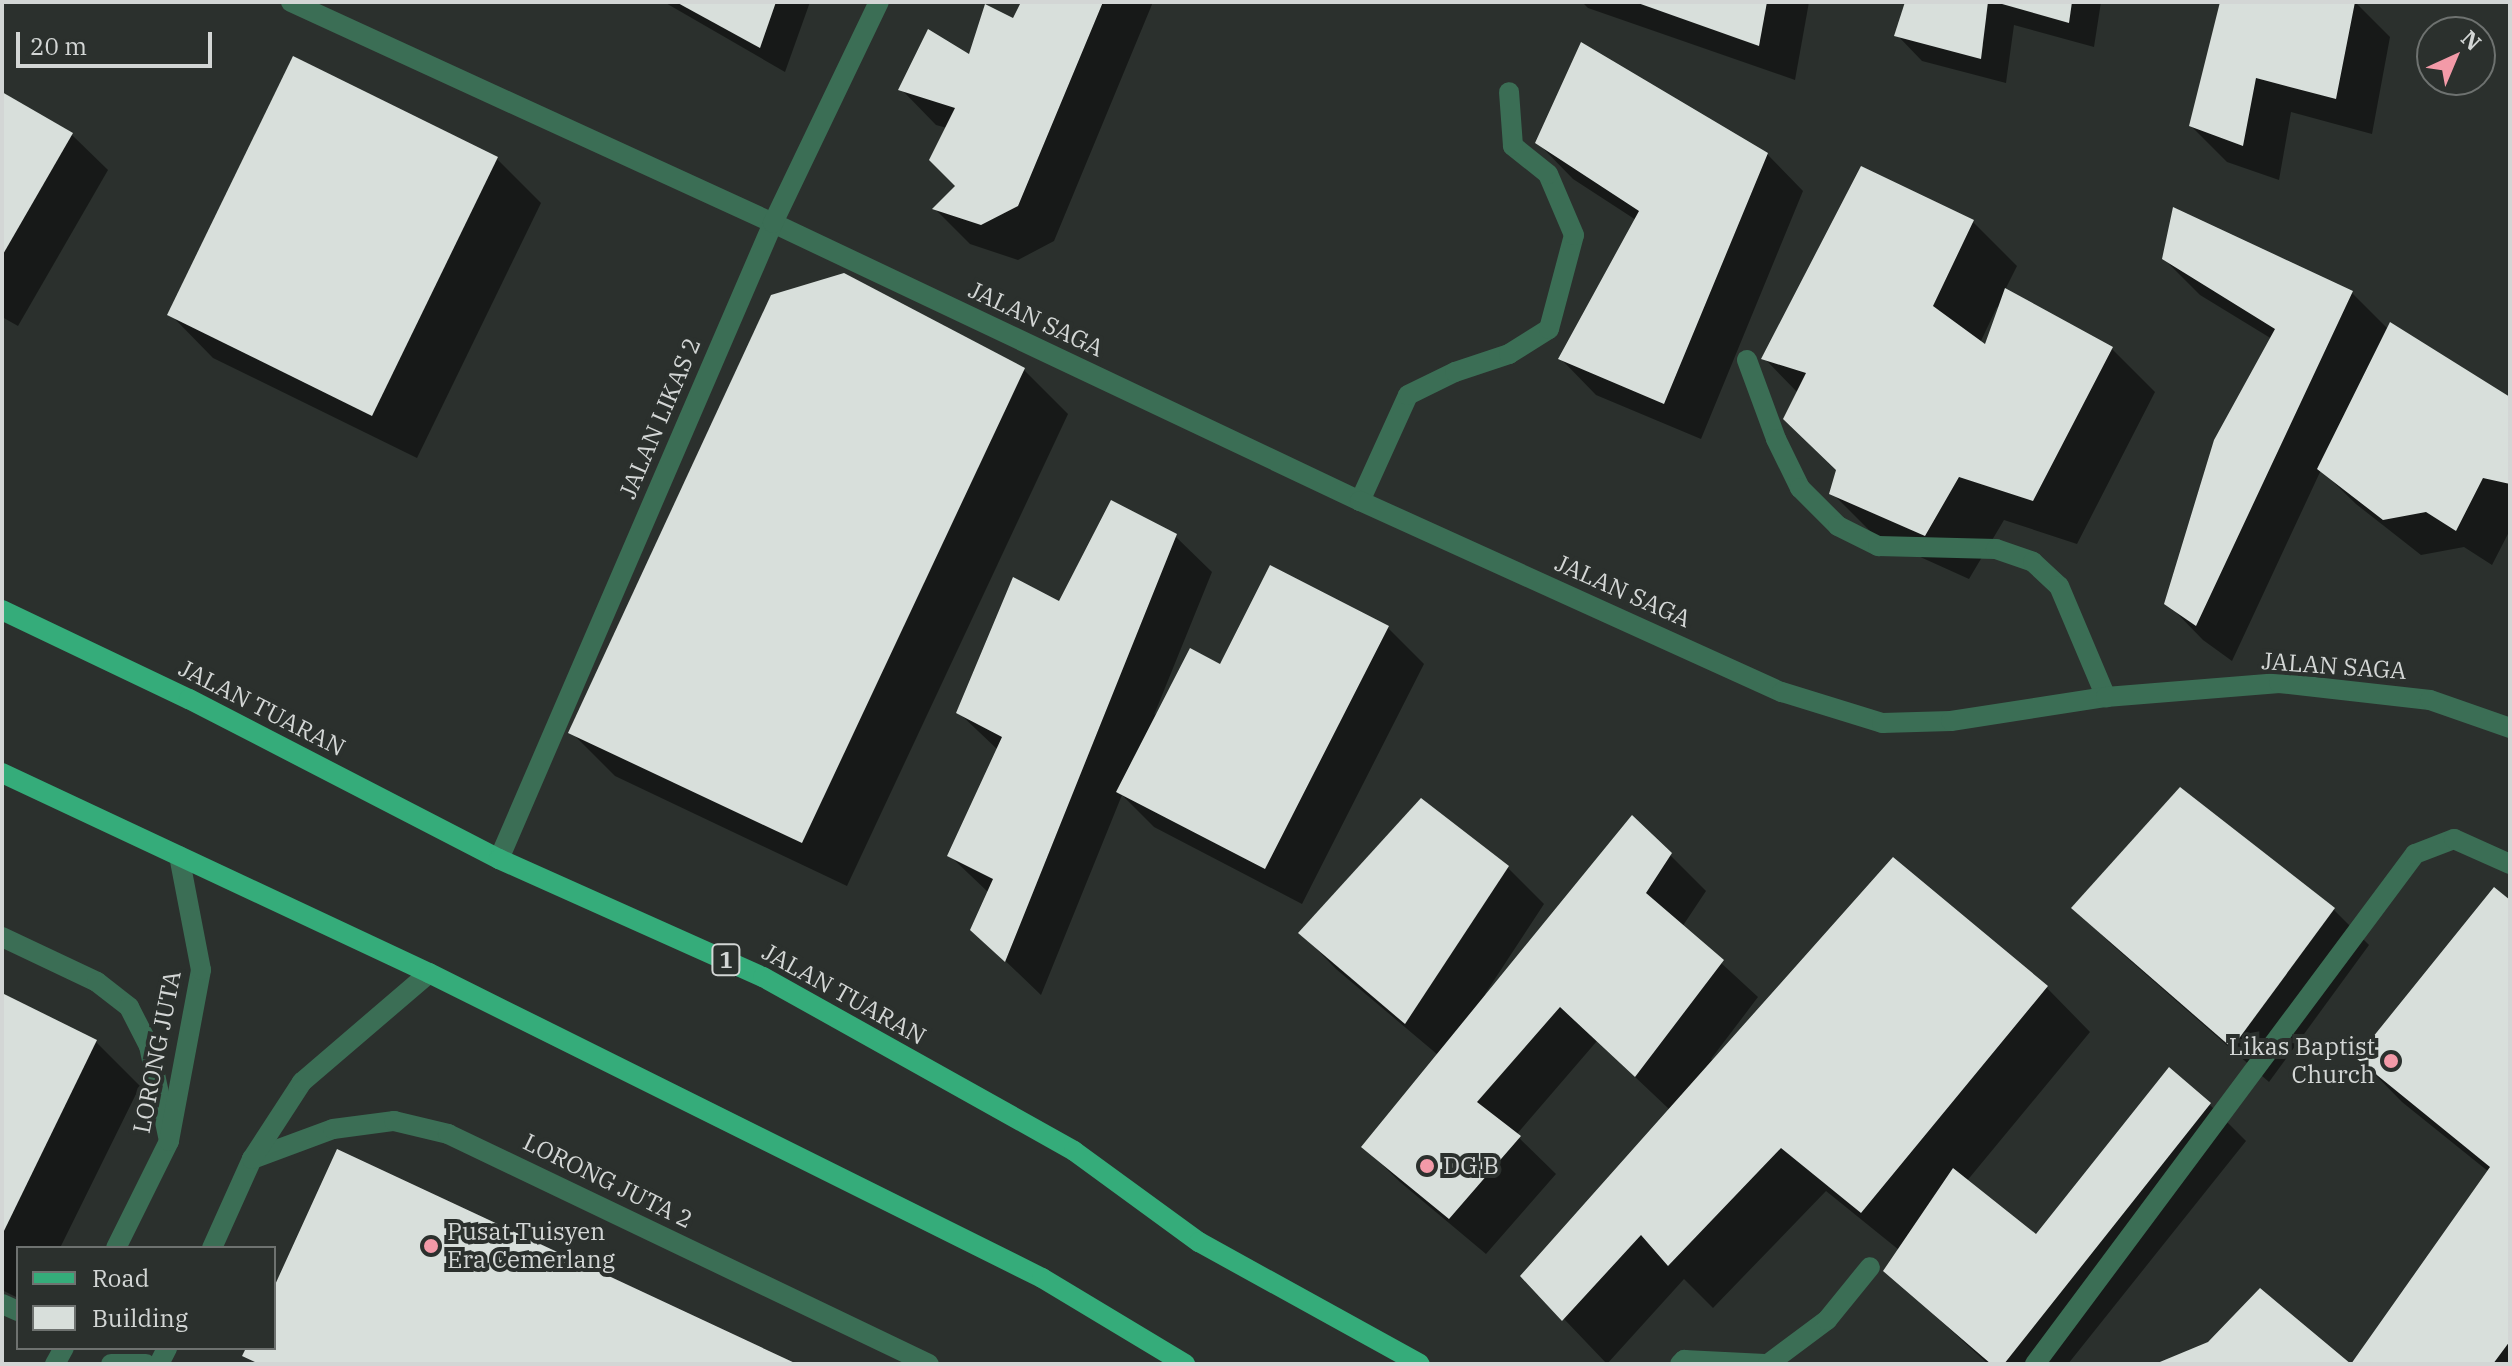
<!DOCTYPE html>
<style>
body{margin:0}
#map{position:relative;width:2512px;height:1366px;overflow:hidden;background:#2b302d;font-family:"IBM Plex Serif",serif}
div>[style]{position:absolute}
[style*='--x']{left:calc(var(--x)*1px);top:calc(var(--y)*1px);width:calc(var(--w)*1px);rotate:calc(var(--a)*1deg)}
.shadow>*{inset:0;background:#0007}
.building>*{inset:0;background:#d8dfdb}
.lane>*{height:20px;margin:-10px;padding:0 10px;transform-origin:10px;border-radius:10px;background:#3b6e55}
.street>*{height:20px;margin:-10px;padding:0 10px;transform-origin:10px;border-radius:10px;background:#3b6e55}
.primary>*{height:20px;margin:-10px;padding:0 10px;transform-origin:10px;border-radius:10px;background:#35ac7a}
.dots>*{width:22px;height:22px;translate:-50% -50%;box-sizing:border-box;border:4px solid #2b302d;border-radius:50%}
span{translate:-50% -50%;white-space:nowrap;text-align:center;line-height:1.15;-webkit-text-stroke:8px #2b302d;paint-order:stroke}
.shield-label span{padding:2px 6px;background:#2b302d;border:2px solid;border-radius:6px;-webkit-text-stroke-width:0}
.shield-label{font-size:22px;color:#d3d6d5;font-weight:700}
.street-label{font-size:24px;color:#d3d6d5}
.poi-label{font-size:24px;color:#d3d6d5}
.right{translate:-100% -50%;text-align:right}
.left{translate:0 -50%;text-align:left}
.frame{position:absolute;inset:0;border:4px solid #d3d6d5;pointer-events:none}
.legend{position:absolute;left:16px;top:1246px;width:260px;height:104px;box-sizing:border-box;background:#2b302d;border:2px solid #6e7270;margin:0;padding:10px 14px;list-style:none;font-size:24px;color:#d3d6d5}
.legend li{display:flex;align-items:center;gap:16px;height:40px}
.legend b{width:40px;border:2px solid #6e7270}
.north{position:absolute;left:2416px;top:16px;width:80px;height:80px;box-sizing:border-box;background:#2b302d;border:2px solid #6e7270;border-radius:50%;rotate:44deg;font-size:22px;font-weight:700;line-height:32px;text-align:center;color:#d3d6d5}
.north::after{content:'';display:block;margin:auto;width:28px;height:36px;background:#f39aa8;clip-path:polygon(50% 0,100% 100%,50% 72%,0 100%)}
.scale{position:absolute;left:16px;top:32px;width:196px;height:36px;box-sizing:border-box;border:4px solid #d3d6d5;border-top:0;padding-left:10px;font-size:24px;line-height:28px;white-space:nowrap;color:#d3d6d5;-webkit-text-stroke:6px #2b302d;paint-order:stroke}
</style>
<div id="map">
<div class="shadow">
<i style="clip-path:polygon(664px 2px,810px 2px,785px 72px)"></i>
<i style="clip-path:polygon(1023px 2px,1153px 2px,1054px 241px,1018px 260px,970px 244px,935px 209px,958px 186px,947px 128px,936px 125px,901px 89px,970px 57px,1013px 21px)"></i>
<i style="clip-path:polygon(1582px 2px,1809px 2px,1795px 80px,1588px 8px)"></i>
<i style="clip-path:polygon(1908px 2px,2101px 2px,2094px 47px,2014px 25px,2006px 83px,1922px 61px,1897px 35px)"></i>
<i style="clip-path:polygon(2217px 2px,2355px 2px,2390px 37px,2372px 134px,2291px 112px,2279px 180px,2227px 162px,2191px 126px,2222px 4px)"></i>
<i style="clip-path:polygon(2px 94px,72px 135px,108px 170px,18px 326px,2px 317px)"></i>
<i style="clip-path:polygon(1537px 142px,1767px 154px,1803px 191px,1701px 439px,1596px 395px,1561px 359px,1636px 220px,1573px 179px)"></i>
<i style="clip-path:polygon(497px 159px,541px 203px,417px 458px,213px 358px,170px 314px)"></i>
<i style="clip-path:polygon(evenodd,1973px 222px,2017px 266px,2005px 290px,2111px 348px,2155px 392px,2077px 544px,2004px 520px,1969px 579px,1876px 537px,1832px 493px,1838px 471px,1798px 393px,1764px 358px,1973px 222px,1997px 307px,2000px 308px,1986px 347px,1980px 343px,1997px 307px)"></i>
<i style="clip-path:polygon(2164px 259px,2352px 293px,2388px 329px,2510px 400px,2510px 530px,2492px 565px,2464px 547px,2421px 555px,2356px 504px,2321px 470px,2232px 661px,2203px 640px,2167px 603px,2272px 339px,2200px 295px)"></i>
<i style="clip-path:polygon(1024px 370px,1068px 414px,847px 886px,615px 776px,571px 732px)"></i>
<i style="clip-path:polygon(1175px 536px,1212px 572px,1154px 715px,1221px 666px,1271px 568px,1388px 628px,1424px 664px,1302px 904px,1154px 827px,1122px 795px,1041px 995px,973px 930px,989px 893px,949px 855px,998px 750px,958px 712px,1060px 604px)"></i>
<i style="clip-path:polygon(1421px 800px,1508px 868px,1544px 904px,1485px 994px,1487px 996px,1670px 855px,1706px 891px,1682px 927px,1758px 997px,1711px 1059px,1714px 1061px,1893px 859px,2047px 988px,2090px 1032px,1966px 1182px,2037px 1237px,2210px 1105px,2246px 1141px,2068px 1364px,1988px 1364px,1885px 1270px,1899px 1250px,1826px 1191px,1713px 1308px,1684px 1279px,1607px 1364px,1523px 1276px,1670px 1110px,1597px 1041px,1516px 1135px,1556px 1174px,1486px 1254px,1400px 1182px,1364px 1147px,1438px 1055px,1336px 969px,1301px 933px)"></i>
<i style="clip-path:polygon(2510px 903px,2510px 1364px,2353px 1364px,2489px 1172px,2402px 1102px,2359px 1058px)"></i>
<i style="clip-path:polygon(2074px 907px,2333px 909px,2369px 945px,2269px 1082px,2110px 943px)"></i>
<i style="clip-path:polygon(2px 995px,96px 1042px,140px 1086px,60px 1248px,18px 1248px,18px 1298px,2px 1290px)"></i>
</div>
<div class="building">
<i style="clip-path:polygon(676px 2px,776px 2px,760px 48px)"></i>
<i style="clip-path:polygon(1021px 2px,1103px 2px,1018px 206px,981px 225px,932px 209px,955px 186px,929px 160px,955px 108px,898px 90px,928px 29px,969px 54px,985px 4px,1013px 18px)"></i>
<i style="clip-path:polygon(1635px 2px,1767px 2px,1759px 46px)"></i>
<i style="clip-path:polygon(1905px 2px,1988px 2px,1981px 59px,1894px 36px)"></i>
<i style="clip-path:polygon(1995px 2px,2072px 2px,2069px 23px)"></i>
<i style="clip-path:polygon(2220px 2px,2355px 2px,2336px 99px,2256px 78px,2243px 146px,2189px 126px)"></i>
<i style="clip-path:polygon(1581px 42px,1768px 153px,1664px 404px,1558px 359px,1639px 211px,1535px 143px)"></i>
<i style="clip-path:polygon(293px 56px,498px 157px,372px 416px,167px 315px)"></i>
<i style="clip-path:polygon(2px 92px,73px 133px,2px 256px)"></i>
<i style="clip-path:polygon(1861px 166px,1974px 220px,1933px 306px,1985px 344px,2005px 288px,2113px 347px,2033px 501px,1959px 477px,1925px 536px,1829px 494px,1836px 470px,1783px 419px,1806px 373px,1761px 359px)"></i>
<i style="clip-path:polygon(2173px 207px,2353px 291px,2196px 626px,2164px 604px,2214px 440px,2275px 329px,2162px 259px)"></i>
<i style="clip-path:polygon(844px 273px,1025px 368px,802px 843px,568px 733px,771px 295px)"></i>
<i style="clip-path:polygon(2390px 322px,2510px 397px,2510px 484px,2483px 478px,2456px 531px,2426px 512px,2383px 520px,2317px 469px)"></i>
<i style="clip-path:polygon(1111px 500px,1177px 534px,1005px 962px,970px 930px,993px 879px,947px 856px,1002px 737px,956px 713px,1013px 577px,1059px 601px)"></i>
<i style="clip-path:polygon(1270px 565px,1389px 626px,1265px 869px,1116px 792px,1190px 648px,1220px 664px)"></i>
<i style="clip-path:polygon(2180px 787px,2335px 908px,2232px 1048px,2071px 908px)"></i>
<i style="clip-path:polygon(1421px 798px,1509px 866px,1405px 1024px,1298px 933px)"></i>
<i style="clip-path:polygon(1632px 815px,1672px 853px,1646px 893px,1724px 960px,1635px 1077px,1560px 1007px,1477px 1102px,1521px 1136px,1449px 1219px,1361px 1147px)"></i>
<i style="clip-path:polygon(1893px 857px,2048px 986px,1861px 1213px,1781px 1148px,1668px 1266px,1641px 1235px,1562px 1321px,1520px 1276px)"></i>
<i style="clip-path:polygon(2494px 887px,2510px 900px,2510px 1341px,2493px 1364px,2155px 1364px,2208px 1342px,2260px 1288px,2351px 1364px,2490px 1167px,2356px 1058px)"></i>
<i style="clip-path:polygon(2px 993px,97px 1040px,2px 1235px)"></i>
<i style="clip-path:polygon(2169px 1067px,2211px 1103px,2004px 1364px,1991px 1364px,1883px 1271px,1953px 1168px,2036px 1234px)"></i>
<i style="clip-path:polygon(337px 1149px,797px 1364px,259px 1364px,242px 1356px,246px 1348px,274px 1348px,274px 1287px)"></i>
</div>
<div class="lane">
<i style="--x:1747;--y:360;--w:84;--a:69.8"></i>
<i style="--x:1776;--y:439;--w:55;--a:63.9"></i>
<i style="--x:1800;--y:488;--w:54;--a:45"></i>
<i style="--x:1838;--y:526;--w:45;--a:26.6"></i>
<i style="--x:1878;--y:546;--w:118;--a:1.5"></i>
<i style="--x:1996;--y:549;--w:39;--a:19"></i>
<i style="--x:2033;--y:562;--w:35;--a:43"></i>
<i style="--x:2059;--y:586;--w:121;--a:67.1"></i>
<i style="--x:1360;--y:501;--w:116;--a:-65.6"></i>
<i style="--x:1408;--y:395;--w:52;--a:-26.1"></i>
<i style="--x:1455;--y:372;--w:57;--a:-18.4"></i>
<i style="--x:1509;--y:354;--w:47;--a:-32"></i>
<i style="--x:1549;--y:329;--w:97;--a:-75.1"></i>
<i style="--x:1574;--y:235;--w:66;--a:-113.1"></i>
<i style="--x:1548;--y:174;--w:45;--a:-141.3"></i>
<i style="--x:1513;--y:146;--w:54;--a:-94.2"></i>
<i style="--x:2;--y:937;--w:105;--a:25.3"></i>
<i style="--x:97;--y:982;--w:41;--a:38"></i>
<i style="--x:129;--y:1007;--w:44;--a:62.9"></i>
<i style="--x:149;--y:1046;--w:97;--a:78.1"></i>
<i style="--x:252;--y:1159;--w:86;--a:-20.3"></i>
<i style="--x:333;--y:1129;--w:62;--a:-7.5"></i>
<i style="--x:394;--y:1121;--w:56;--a:13.5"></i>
<i style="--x:448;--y:1134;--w:533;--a:25.56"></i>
<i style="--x:2;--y:1304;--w:17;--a:24"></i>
<i style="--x:111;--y:1364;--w:35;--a:0"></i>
<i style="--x:1680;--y:1364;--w:6;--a:-45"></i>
<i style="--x:1684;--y:1360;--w:81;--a:2.8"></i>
<i style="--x:1768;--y:1364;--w:74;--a:-36.7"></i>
<i style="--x:1827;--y:1320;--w:68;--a:-50.9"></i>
<i style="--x:2035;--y:1364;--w:636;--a:-53.31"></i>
<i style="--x:2415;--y:854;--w:42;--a:-21"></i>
<i style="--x:2454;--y:839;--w:61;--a:24.1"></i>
</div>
<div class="street">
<i style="--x:291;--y:2;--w:530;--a:24.63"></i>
<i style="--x:773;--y:223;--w:650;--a:25.34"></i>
<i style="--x:1360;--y:501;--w:463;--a:24.4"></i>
<i style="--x:1782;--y:692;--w:105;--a:17.2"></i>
<i style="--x:1882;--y:723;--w:69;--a:-1.7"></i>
<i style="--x:1951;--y:721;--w:157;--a:-8.8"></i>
<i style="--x:2106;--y:697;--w:174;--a:-4.6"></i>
<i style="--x:2279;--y:683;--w:152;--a:6.4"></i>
<i style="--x:2430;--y:700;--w:85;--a:19.3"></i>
<i style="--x:499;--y:859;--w:693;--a:-66.69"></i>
<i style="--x:773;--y:223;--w:245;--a:-64.4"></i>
<i style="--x:116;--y:1248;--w:119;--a:-63.6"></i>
<i style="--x:169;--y:1141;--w:174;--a:-79.4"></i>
<i style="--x:201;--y:970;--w:116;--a:-100.9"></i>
<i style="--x:212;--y:1248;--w:98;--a:-65.8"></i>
<i style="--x:252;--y:1159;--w:92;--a:-57"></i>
<i style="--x:302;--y:1082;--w:167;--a:-40.6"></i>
<i style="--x:55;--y:1364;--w:18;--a:-61"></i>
<i style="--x:159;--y:1364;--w:18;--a:-63"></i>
</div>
<div class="primary">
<i style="--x:2;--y:610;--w:207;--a:25.5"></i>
<i style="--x:189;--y:699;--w:349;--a:27.3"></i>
<i style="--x:499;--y:859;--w:289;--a:24.1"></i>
<i style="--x:763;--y:977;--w:356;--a:29.2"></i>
<i style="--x:1074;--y:1151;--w:155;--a:36.1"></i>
<i style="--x:1199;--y:1242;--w:252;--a:28.9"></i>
<i style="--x:2;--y:773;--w:472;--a:25.1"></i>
<i style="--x:429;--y:973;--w:685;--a:26.45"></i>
<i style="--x:1042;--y:1278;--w:167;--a:31"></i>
</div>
<div class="dots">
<i style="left:2391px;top:1061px;background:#f39aa8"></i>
<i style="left:1427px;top:1166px;background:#f39aa8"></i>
<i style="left:431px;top:1246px;background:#f39aa8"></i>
</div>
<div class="shield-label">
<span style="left:726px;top:960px">1</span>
</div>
<div class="street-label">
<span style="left:1036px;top:319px;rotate:25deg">JALAN SAGA</span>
<span style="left:660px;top:418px;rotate:-67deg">JALAN LIKAS 2</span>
<span style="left:1623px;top:591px;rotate:24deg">JALAN SAGA</span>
<span style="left:2334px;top:666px;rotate:4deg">JALAN SAGA</span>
<span style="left:262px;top:708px;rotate:27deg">JALAN TUARAN</span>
<span style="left:844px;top:994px;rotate:29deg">JALAN TUARAN</span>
<span style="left:157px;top:1052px;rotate:-79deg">LORONG JUTA</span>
<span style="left:608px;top:1181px;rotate:26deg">LORONG JUTA 2</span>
</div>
<div class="poi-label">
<span class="right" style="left:2375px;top:1061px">Likas Baptist<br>Church</span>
<span class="left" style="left:1443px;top:1166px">DG B</span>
<span class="left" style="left:447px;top:1246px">Pusat Tuisyen<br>Era Cemerlang</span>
</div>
<div class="frame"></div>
<ul class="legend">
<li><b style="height:10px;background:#35ac7a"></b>Road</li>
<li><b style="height:22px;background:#d8dfdb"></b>Building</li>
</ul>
<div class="north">N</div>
<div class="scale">20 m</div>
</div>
